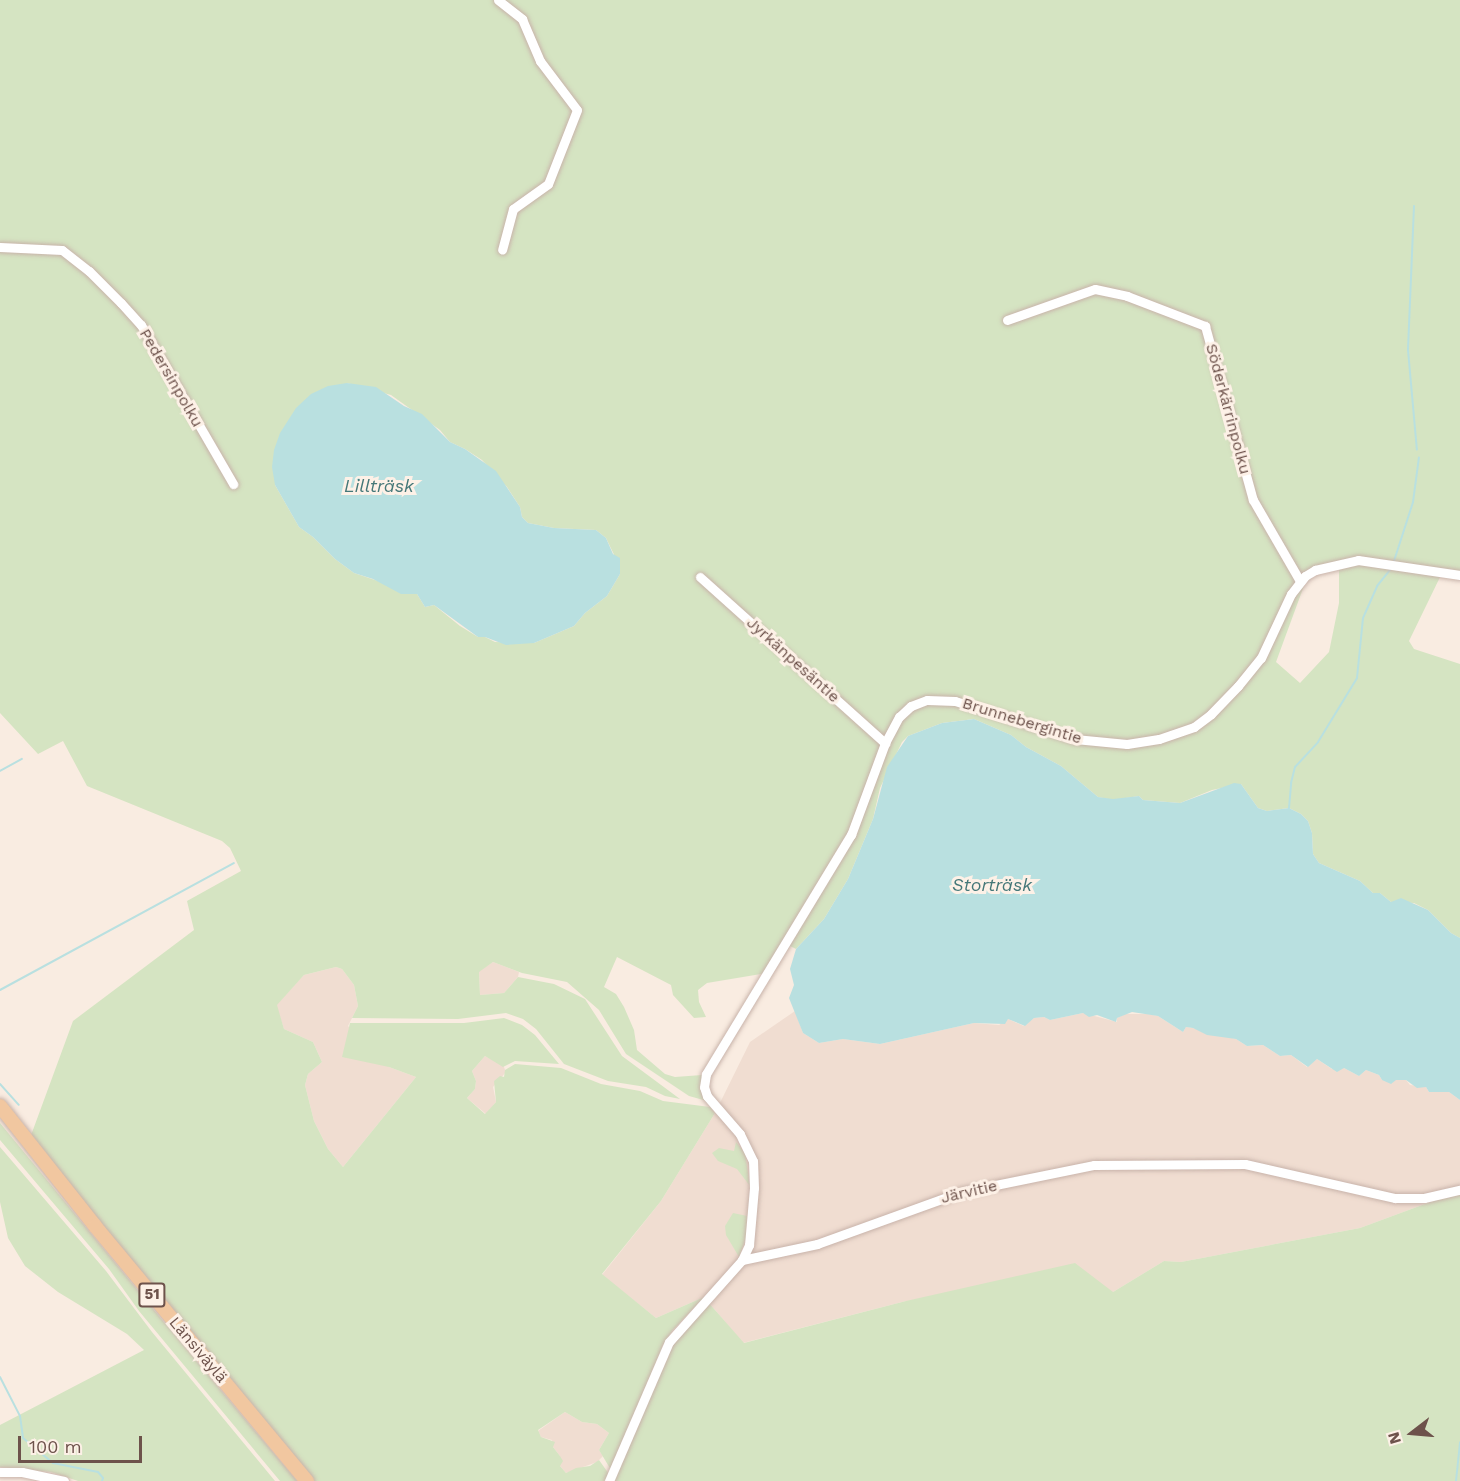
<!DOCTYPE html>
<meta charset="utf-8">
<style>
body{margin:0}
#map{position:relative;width:1460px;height:1481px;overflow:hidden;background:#f9ece1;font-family:"Work Sans",sans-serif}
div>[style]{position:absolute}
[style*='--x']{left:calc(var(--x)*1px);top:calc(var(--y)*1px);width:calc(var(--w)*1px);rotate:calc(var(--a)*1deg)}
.residential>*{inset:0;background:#f0ddd1}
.green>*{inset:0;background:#d5e4c2}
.water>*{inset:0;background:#b9e0e0}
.stream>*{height:2px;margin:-1px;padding:0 1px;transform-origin:1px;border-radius:1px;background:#b9e0e0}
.roads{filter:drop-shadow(0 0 2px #c8b3aa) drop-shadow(0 0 2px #c8b3aa)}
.street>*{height:9px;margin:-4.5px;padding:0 4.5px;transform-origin:4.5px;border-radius:4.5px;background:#fff}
.primary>*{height:14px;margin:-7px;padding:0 7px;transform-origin:7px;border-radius:7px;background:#f1c7a0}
span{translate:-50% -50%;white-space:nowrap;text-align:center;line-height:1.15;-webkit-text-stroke:6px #fdf1e7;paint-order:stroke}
.shield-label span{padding:2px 4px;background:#fdf1e7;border:2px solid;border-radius:4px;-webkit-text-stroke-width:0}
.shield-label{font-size:15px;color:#6d524b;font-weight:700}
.street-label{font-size:16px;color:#6d524b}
.water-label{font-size:18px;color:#447778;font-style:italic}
.north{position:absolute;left:1382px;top:1403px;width:60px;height:60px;-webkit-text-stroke:4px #fdf1e7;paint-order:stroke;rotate:254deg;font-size:16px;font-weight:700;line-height:24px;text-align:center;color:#6d524b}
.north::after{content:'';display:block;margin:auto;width:21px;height:27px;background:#6d524b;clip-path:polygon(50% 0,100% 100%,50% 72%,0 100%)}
.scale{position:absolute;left:18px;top:1436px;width:124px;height:27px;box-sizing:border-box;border:3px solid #6d524b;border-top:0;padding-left:8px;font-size:18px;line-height:21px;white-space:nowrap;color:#6d524b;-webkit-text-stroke:4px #fdf1e7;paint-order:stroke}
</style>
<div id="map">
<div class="residential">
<i style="clip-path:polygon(493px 962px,519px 972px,518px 977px,504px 993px,480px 995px,479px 971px)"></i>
<i style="clip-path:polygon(336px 967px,342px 969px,354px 985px,358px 1006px,348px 1026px,389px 1067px,416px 1077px,343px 1167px,328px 1149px,314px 1121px,305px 1085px,308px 1074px,322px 1062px,313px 1042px,284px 1029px,276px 1005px,304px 975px)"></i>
<i style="clip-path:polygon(795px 1011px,803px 1033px,819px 1043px,843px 1039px,880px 1044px,974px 1023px,999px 1025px,1008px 1019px,1024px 1026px,1034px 1018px,1044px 1017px,1050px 1020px,1083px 1013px,1117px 1022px,1117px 1018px,1125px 1014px,1148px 1014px,1158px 1016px,1183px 1032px,1186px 1027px,1193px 1028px,1236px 1039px,1247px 1046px,1263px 1045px,1280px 1056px,1291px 1055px,1307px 1067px,1317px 1059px,1332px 1069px,1344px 1068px,1359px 1076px,1366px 1070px,1379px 1075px,1382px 1080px,1406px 1080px,1410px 1085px,1426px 1087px,1429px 1092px,1449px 1092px,1460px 1100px,1460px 1191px,1360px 1228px,1181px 1262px,1164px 1261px,1113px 1292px,906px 1301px,743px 1343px,704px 1297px,656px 1318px,602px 1275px,661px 1201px,715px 1113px,750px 1042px)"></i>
<i style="clip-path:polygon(485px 1056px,503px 1065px,506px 1072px,493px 1087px,496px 1102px,486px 1114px,467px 1098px,475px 1089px,476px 1081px,472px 1071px)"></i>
<i style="clip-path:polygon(565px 1412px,582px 1422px,597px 1424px,609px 1433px,599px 1450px,603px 1456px,597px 1462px,566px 1473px,560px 1466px,560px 1456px,553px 1447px,552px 1440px,541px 1437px,538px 1431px)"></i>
</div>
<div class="green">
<i style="clip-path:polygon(evenodd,0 0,1460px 0,1460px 575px,1442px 573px,1409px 641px,1414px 649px,1460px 664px,1460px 938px,1451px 933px,1428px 910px,1414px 903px,1391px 902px,1380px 893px,1373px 893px,1360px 881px,1319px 863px,1313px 854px,1312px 833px,1308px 821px,1301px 814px,1289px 808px,1267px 811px,1258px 808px,1241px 784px,1212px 790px,1180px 803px,1143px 800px,1139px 796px,1113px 800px,1098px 797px,1061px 766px,1026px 747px,1011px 735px,974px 719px,942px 723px,908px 736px,902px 742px,880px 788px,873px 819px,848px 879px,824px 919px,796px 949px,790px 946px,773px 972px,707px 983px,698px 990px,699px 1002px,706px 1017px,694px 1018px,673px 995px,671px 985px,617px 957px,604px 987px,616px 994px,624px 1007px,634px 1030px,637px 1050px,665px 1074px,675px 1077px,702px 1075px,707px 1101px,689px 1096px,626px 1054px,599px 1010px,567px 982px,522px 973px,493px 962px,479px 972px,480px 995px,504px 993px,518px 977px,554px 984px,585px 999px,622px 1056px,680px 1099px,665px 1096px,646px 1087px,608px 1081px,564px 1064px,536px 1029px,523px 1019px,506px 1013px,458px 1019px,352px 1018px,358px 1006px,354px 985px,342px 969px,336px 967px,304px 975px,277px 1005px,284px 1029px,313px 1042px,322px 1062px,308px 1074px,305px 1085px,314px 1121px,328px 1149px,343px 1167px,416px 1077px,389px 1067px,342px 1057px,350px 1023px,464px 1023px,504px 1018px,522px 1025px,535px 1035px,559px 1064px,515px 1061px,503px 1067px,485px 1056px,472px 1071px,476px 1081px,475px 1089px,467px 1098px,485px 1114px,496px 1102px,494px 1081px,500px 1076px,504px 1077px,505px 1070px,515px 1064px,561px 1068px,601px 1084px,640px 1091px,663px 1101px,710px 1107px,715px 1113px,661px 1201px,602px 1274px,656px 1318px,704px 1297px,672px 1331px,663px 1345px,611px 1470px,599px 1450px,609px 1433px,597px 1424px,582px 1422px,565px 1412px,538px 1430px,541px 1437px,555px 1442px,553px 1447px,560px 1456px,563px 1461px,560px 1466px,566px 1473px,576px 1468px,590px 1466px,599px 1460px,609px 1474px,605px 1481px,313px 1481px,30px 1138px,73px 1021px,194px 930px,187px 901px,241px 871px,230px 848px,222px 841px,87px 786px,63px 741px,38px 754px,0 713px,0 0,347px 383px,391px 395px,440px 430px,450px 442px,465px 449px,482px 460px,507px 487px,520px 507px,522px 517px,528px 523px,554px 528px,596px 530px,606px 538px,619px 565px,620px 574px,607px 596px,585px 613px,574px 626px,534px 643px,495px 642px,485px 637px,478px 637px,460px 626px,434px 605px,425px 607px,417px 594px,354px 573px,335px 559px,313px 537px,299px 527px,275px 485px,347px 383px,0 0,1339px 567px,1339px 603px,1329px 652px,1300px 683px,1276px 662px,1305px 583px,1305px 576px,1339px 567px)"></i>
<i style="clip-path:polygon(0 1123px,177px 1338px,297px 1481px,280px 1481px,139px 1311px,109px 1269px,0 1140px)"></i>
<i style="clip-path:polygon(736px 1142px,745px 1153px,750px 1186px,737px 1169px,718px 1161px,712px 1153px,719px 1148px,734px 1151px)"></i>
<i style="clip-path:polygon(0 1147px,106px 1271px,152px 1332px,275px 1481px,78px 1481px,51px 1472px,0 1467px,0 1425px,144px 1350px,127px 1334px,58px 1292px,25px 1266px,8px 1238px,0 1202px)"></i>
<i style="clip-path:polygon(1460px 1191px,1460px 1481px,613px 1481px,666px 1352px,708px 1302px,744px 1343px,906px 1301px,1075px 1263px,1113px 1292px,1164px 1261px,1181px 1262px,1360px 1228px)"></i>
<i style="clip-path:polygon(733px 1213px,747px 1216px,746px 1238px,739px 1257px,726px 1235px,725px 1226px)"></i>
</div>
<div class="water">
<i style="clip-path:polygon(347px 383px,376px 387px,404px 406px,422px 414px,450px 442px,465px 449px,496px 471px,520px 507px,522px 517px,528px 523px,554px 528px,596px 530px,606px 538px,613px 554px,620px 558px,620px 574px,607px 596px,585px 613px,574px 626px,534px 643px,506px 645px,485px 637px,478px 637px,434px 605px,425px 607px,417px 594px,401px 594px,373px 579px,354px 573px,335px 559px,313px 537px,299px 527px,275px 485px,272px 467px,274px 450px,280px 433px,296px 408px,311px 394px,328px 386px)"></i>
<i style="clip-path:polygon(974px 719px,1011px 735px,1026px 747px,1061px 766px,1098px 797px,1113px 799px,1139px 796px,1143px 800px,1180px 803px,1234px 783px,1241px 784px,1258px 808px,1267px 811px,1289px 808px,1301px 814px,1308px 821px,1312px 833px,1313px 854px,1319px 863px,1360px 881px,1373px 893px,1380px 893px,1391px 902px,1401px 898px,1428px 910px,1451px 933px,1460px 938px,1460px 1100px,1449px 1092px,1429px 1092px,1426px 1087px,1417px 1088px,1406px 1080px,1396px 1080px,1391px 1084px,1382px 1080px,1379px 1075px,1366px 1070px,1359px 1076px,1344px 1068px,1337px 1072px,1317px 1059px,1308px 1067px,1291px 1055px,1280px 1056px,1263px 1045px,1247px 1046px,1236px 1039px,1207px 1035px,1193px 1028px,1186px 1027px,1183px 1032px,1158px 1016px,1132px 1012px,1117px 1018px,1116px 1022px,1097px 1015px,1089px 1017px,1083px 1013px,1050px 1020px,1044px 1017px,1034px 1018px,1025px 1026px,1008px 1019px,1005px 1024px,974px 1023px,880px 1044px,843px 1039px,819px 1043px,803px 1033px,789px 998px,794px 985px,790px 969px,796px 949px,824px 919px,848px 879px,873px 819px,887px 767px,908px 736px,942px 723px)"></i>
</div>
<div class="stream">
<i style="--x:1414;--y:206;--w:144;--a:92.4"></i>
<i style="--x:1408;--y:350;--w:100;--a:84.9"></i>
<i style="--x:1394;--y:561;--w:62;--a:-72.1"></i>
<i style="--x:1413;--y:502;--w:45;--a:-82.4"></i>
<i style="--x:0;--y:771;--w:25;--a:-29"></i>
<i style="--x:1289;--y:808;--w:25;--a:-85"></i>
<i style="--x:1291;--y:783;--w:16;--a:-76"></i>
<i style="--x:1295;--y:767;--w:34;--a:-47"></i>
<i style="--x:1318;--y:742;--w:75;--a:-58.6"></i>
<i style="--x:1357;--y:678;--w:60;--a:-84.3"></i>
<i style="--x:1363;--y:618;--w:35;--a:-66"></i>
<i style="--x:1377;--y:586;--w:22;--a:-51"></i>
<i style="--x:0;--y:990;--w:266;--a:-28.5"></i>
<i style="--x:0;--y:1084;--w:28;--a:48"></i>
<i style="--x:0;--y:1377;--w:44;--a:62.9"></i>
<i style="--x:20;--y:1416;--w:22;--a:82"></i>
<i style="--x:23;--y:1438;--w:39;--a:40"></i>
<i style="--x:53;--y:1463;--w:46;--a:11.3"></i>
<i style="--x:98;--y:1472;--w:8;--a:50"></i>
<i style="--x:103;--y:1478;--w:3;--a:108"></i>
<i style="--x:1456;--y:1481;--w:39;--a:-84"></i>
</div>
<div class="roads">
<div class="street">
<i style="--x:498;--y:0;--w:31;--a:38"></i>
<i style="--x:522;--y:19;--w:46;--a:66.8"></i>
<i style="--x:540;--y:61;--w:61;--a:52.9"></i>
<i style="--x:577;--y:110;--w:79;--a:111.4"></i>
<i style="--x:548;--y:184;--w:43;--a:144.5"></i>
<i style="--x:513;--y:209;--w:42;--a:105"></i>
<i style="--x:0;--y:247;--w:62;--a:2.8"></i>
<i style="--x:62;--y:250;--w:34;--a:38"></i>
<i style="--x:89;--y:271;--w:45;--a:45"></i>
<i style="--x:121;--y:303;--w:30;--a:48"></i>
<i style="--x:141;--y:325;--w:184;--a:59.9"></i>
<i style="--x:1007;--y:320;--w:93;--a:-19.4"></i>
<i style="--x:1095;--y:289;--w:33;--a:12"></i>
<i style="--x:1127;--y:296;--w:84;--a:21"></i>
<i style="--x:1205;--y:326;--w:180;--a:74.6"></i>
<i style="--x:1253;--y:500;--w:94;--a:59.9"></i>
<i style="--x:700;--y:577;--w:249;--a:41.9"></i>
<i style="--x:742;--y:1260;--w:77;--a:-12"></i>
<i style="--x:817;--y:1244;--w:153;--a:-19.9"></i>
<i style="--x:961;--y:1192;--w:136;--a:-11.5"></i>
<i style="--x:1094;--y:1165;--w:151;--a:-0.4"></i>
<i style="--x:1245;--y:1164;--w:154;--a:12.8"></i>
<i style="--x:1395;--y:1198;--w:29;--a:0"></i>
<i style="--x:1424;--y:1198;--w:37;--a:-13"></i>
<i style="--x:0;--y:1472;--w:22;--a:0"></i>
<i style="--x:22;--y:1472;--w:43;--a:12.1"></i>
<i style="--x:609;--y:1481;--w:151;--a:-66.7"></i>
<i style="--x:669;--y:1342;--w:110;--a:-48.3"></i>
<i style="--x:742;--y:1260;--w:17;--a:-65"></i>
<i style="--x:749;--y:1245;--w:57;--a:-85"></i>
<i style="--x:754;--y:1188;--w:27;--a:-92"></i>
<i style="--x:753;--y:1161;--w:30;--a:-116"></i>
<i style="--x:740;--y:1134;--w:50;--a:-131"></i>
<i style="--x:707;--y:1096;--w:9;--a:-108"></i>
<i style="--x:704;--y:1087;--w:13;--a:-81"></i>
<i style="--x:706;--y:1074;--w:280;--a:-58.8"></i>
<i style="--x:851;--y:835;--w:98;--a:-69.7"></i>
<i style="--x:885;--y:743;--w:30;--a:-62"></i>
<i style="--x:899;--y:717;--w:16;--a:-43"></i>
<i style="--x:911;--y:706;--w:17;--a:-21"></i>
<i style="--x:927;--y:700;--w:28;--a:2"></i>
<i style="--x:955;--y:701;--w:126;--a:17.6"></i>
<i style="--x:1075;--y:739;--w:52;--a:5.5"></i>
<i style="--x:1127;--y:744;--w:32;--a:-9"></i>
<i style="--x:1159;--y:739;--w:37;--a:-19"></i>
<i style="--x:1194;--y:727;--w:21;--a:-37"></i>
<i style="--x:1211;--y:714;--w:39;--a:-46"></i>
<i style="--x:1238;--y:686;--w:36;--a:-51"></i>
<i style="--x:1261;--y:658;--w:71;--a:-64.9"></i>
<i style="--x:1291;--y:594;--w:23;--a:-52"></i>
<i style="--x:1305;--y:576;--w:12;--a:-31"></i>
<i style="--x:1315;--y:570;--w:44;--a:-13.1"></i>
<i style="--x:1358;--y:560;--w:103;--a:8.4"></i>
</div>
<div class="primary">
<i style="--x:0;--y:1106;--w:153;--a:51.6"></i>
<i style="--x:95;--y:1226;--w:332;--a:50.3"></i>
</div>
</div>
<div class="shield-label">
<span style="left:152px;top:1295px">51</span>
</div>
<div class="street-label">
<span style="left:171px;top:378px;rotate:60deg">Pedersinpolku</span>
<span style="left:1228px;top:409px;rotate:75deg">Söderkärrinpolku</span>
<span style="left:793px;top:660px;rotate:42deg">Jyrkänpesäntie</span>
<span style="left:1022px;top:721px;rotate:17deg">Brunnebergintie</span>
<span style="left:969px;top:1192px;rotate:-13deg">Järvitie</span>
<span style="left:198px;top:1350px;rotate:50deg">Länsiväylä</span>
</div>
<div class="water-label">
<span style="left:379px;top:486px">Lillträsk</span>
<span style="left:992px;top:885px">Storträsk</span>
</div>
<div class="north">N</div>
<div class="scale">100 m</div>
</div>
